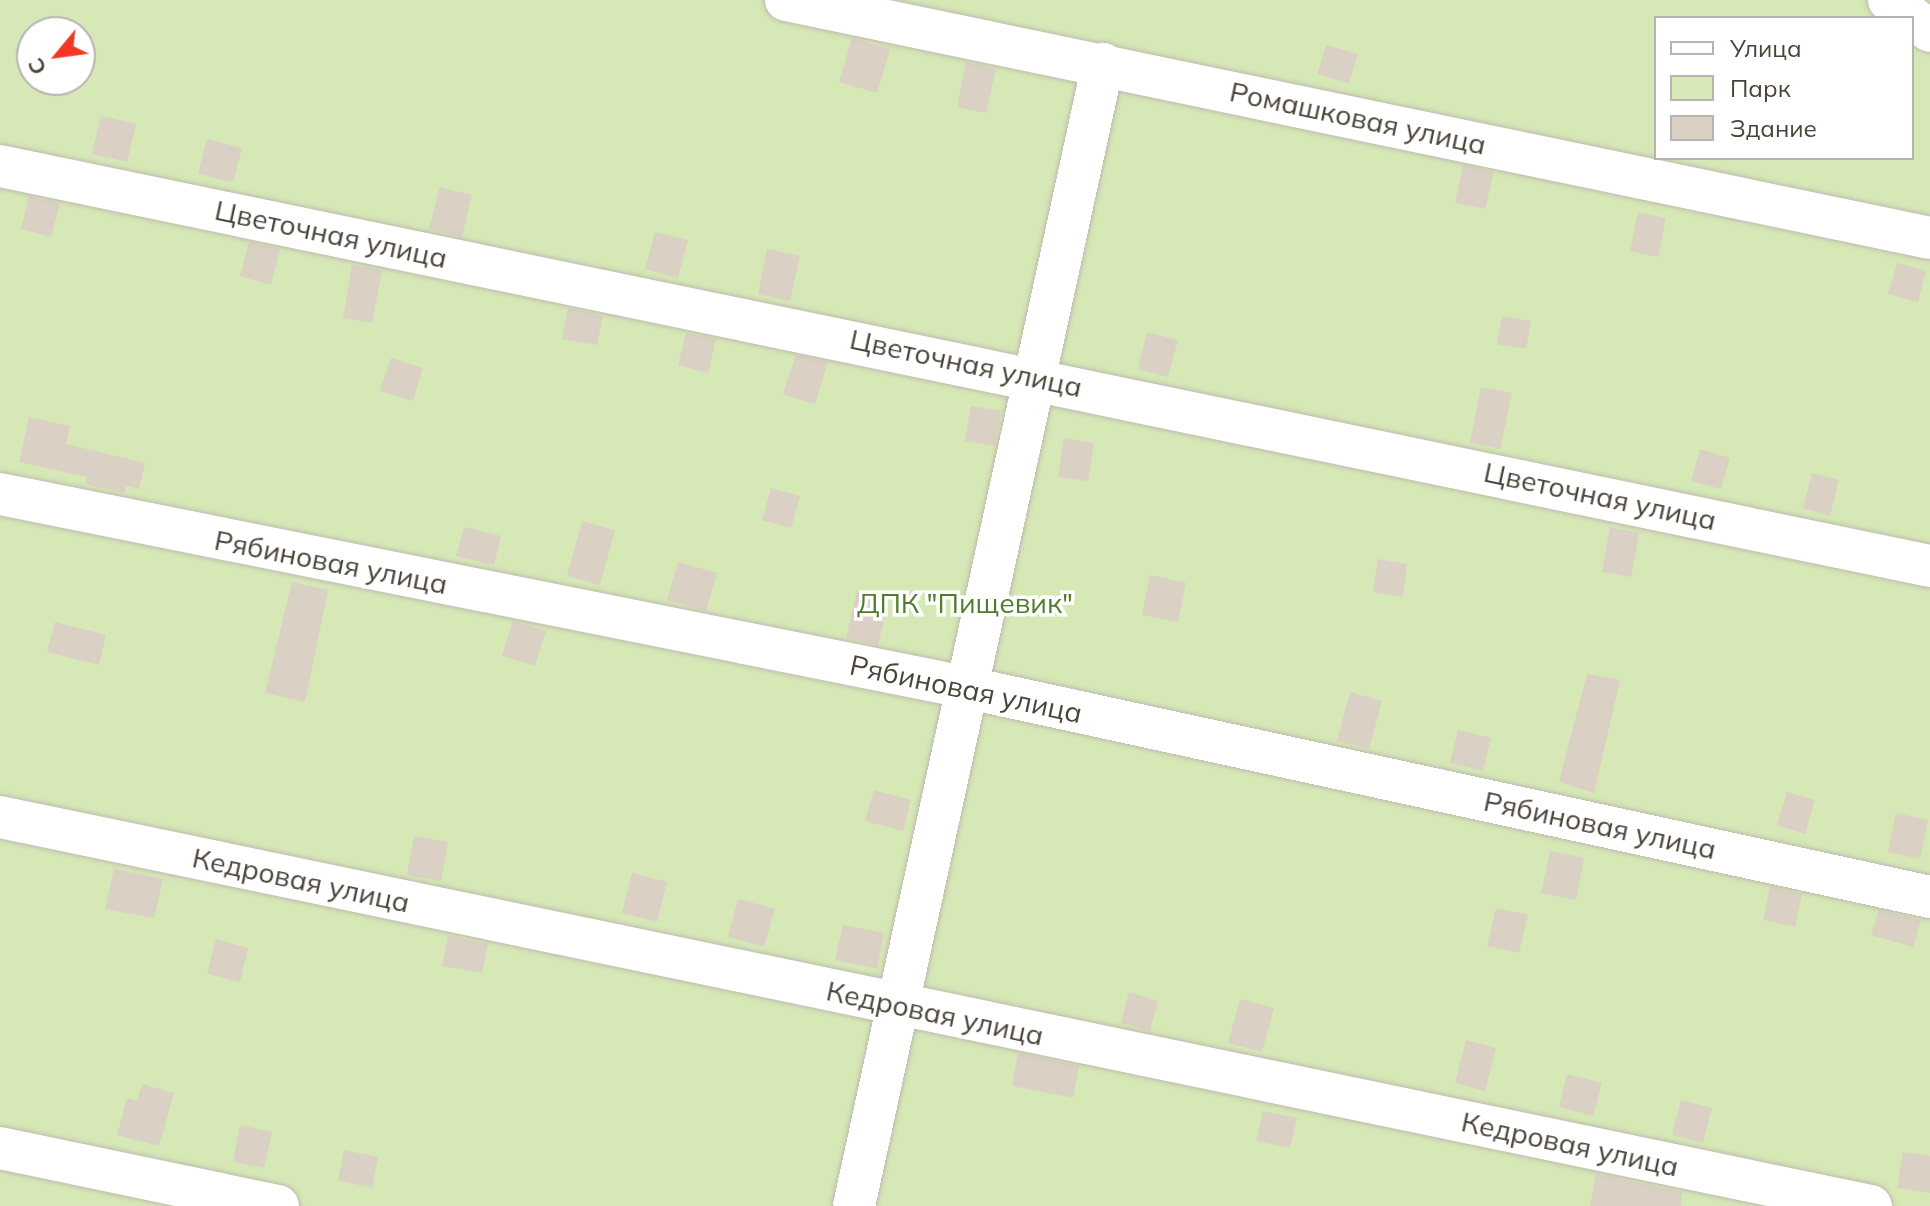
<!DOCTYPE html>
<meta charset="utf-8">
<style>
body{margin:0}
#map{position:relative;width:1930px;height:1206px;overflow:hidden;background:#f6f2ec;font-family:Mulish,sans-serif}
div>[style]{position:absolute}
[style*='--x']{left:calc(var(--x)*1px);top:calc(var(--y)*1px);width:calc(var(--w)*1px);rotate:calc(var(--a)*1deg)}
.green>*{inset:0;background:#d5e8b6}
.building>*{inset:0;background:#dad0c4}
.roads{filter:drop-shadow(0 0 2px #c1b9ae) drop-shadow(0 0 2px #c1b9ae)}
.street>*{height:42px;margin:-21px;padding:0 21px;transform-origin:21px;border-radius:21px;background:#fff}
span{translate:-50% -50%;white-space:nowrap;text-align:center;line-height:1.15;-webkit-text-stroke:7px #fff;paint-order:stroke}
.street-label{font-size:28px;color:#4a4339}
.park-label{font-size:28px;color:#507c2d}
.legend{position:absolute;left:1654px;top:16px;width:260px;height:144px;box-sizing:border-box;background:#fff;border:2px solid #b7b4b0;margin:0;padding:10px 14px;list-style:none;font-size:24px;color:#4a4339}
.legend li{display:flex;align-items:center;gap:16px;height:40px}
.legend b{width:40px;border:2px solid #b7b4b0}
.north{position:absolute;left:16px;top:16px;width:80px;height:80px;box-sizing:border-box;background:#fff;border:2px solid #b7b4b0;border-radius:50%;rotate:241deg;font-size:22px;font-weight:700;line-height:32px;text-align:center;color:#4a4339}
.north::after{content:'';display:block;margin:auto;width:28px;height:36px;background:#f43624;clip-path:polygon(50% 0,100% 100%,50% 72%,0 100%)}
</style>
<div id="map">
<div class="green">
<i style="clip-path:polygon(evenodd,0 0,1930px 0,1930px 1206px,0 1206px,0 0,1656px 18px,1912px 18px,1912px 158px,1656px 158px,1656px 18px,0 0,32px 32px,80px 32px,80px 80px,32px 80px,32px 32px)"></i>
</div>
<div class="building">
<i style="clip-path:polygon(852px 38px,890px 49px,877px 93px,839px 82px)"></i>
<i style="clip-path:polygon(1326px 45px,1358px 54px,1349px 83px,1317px 74px)"></i>
<i style="clip-path:polygon(966px 62px,996px 69px,986px 113px,957px 107px)"></i>
<i style="clip-path:polygon(101px 116px,136px 124px,127px 162px,92px 154px)"></i>
<i style="clip-path:polygon(207px 139px,242px 148px,233px 182px,198px 174px)"></i>
<i style="clip-path:polygon(1463px 165px,1494px 172px,1485px 209px,1455px 203px)"></i>
<i style="clip-path:polygon(440px 187px,472px 195px,462px 237px,429px 229px)"></i>
<i style="clip-path:polygon(29px 196px,60px 204px,51px 237px,21px 229px)"></i>
<i style="clip-path:polygon(1638px 212px,1666px 218px,1658px 257px,1630px 251px)"></i>
<i style="clip-path:polygon(655px 232px,688px 240px,678px 278px,645px 269px)"></i>
<i style="clip-path:polygon(249px 242px,280px 249px,271px 285px,240px 276px)"></i>
<i style="clip-path:polygon(767px 249px,800px 256px,790px 301px,758px 294px)"></i>
<i style="clip-path:polygon(1897px 263px,1926px 271px,1918px 302px,1888px 294px)"></i>
<i style="clip-path:polygon(352px 265px,382px 270px,372px 323px,343px 318px)"></i>
<i style="clip-path:polygon(568px 308px,603px 316px,597px 345px,562px 339px)"></i>
<i style="clip-path:polygon(1502px 316px,1531px 321px,1526px 349px,1497px 344px)"></i>
<i style="clip-path:polygon(1147px 332px,1178px 340px,1168px 377px,1138px 369px)"></i>
<i style="clip-path:polygon(686px 333px,716px 339px,708px 373px,678px 365px)"></i>
<i style="clip-path:polygon(796px 355px,828px 362px,815px 404px,783px 394px)"></i>
<i style="clip-path:polygon(391px 358px,423px 368px,413px 401px,380px 391px)"></i>
<i style="clip-path:polygon(1481px 387px,1512px 393px,1500px 449px,1470px 442px)"></i>
<i style="clip-path:polygon(971px 406px,1001px 411px,995px 446px,965px 441px)"></i>
<i style="clip-path:polygon(29px 417px,70px 426px,66px 444px,145px 463px,139px 489px,126px 486px,124px 493px,86px 484px,87px 477px,19px 462px)"></i>
<i style="clip-path:polygon(1064px 438px,1094px 443px,1088px 481px,1058px 477px)"></i>
<i style="clip-path:polygon(1700px 449px,1730px 458px,1721px 489px,1691px 481px)"></i>
<i style="clip-path:polygon(1812px 473px,1839px 480px,1830px 516px,1803px 508px)"></i>
<i style="clip-path:polygon(771px 488px,800px 496px,791px 528px,762px 520px)"></i>
<i style="clip-path:polygon(582px 521px,615px 530px,600px 585px,567px 576px)"></i>
<i style="clip-path:polygon(464px 527px,501px 536px,494px 565px,456px 556px)"></i>
<i style="clip-path:polygon(1610px 527px,1639px 533px,1631px 577px,1602px 572px)"></i>
<i style="clip-path:polygon(1378px 559px,1407px 564px,1403px 597px,1373px 592px)"></i>
<i style="clip-path:polygon(678px 562px,717px 573px,706px 611px,667px 600px)"></i>
<i style="clip-path:polygon(1150px 575px,1186px 583px,1178px 622px,1142px 615px)"></i>
<i style="clip-path:polygon(292px 582px,328px 590px,305px 702px,265px 693px)"></i>
<i style="clip-path:polygon(857px 591px,889px 599px,878px 645px,846px 638px)"></i>
<i style="clip-path:polygon(513px 621px,546px 631px,535px 666px,502px 656px)"></i>
<i style="clip-path:polygon(55px 622px,106px 635px,99px 665px,47px 652px)"></i>
<i style="clip-path:polygon(1587px 674px,1620px 680px,1594px 793px,1559px 782px)"></i>
<i style="clip-path:polygon(1350px 692px,1382px 701px,1369px 749px,1337px 741px)"></i>
<i style="clip-path:polygon(1458px 730px,1491px 738px,1483px 771px,1450px 763px)"></i>
<i style="clip-path:polygon(874px 790px,911px 800px,903px 831px,865px 821px)"></i>
<i style="clip-path:polygon(1787px 792px,1815px 800px,1805px 834px,1777px 825px)"></i>
<i style="clip-path:polygon(1896px 813px,1928px 820px,1920px 859px,1888px 852px)"></i>
<i style="clip-path:polygon(414px 836px,448px 842px,441px 881px,407px 875px)"></i>
<i style="clip-path:polygon(1550px 851px,1584px 858px,1576px 900px,1541px 893px)"></i>
<i style="clip-path:polygon(114px 869px,163px 879px,154px 918px,105px 909px)"></i>
<i style="clip-path:polygon(632px 873px,667px 882px,657px 922px,622px 913px)"></i>
<i style="clip-path:polygon(1770px 887px,1802px 894px,1795px 927px,1763px 920px)"></i>
<i style="clip-path:polygon(738px 899px,775px 909px,764px 947px,728px 937px)"></i>
<i style="clip-path:polygon(1496px 908px,1528px 915px,1519px 953px,1487px 946px)"></i>
<i style="clip-path:polygon(1879px 910px,1921px 920px,1913px 947px,1871px 935px)"></i>
<i style="clip-path:polygon(843px 925px,884px 933px,877px 969px,835px 960px)"></i>
<i style="clip-path:polygon(448px 936px,488px 944px,482px 973px,442px 966px)"></i>
<i style="clip-path:polygon(216px 939px,248px 948px,240px 982px,207px 974px)"></i>
<i style="clip-path:polygon(1129px 992px,1158px 1001px,1150px 1031px,1121px 1023px)"></i>
<i style="clip-path:polygon(1240px 999px,1274px 1008px,1262px 1052px,1228px 1043px)"></i>
<i style="clip-path:polygon(1466px 1040px,1496px 1048px,1485px 1091px,1455px 1083px)"></i>
<i style="clip-path:polygon(1018px 1053px,1079px 1066px,1073px 1098px,1012px 1086px)"></i>
<i style="clip-path:polygon(1567px 1074px,1602px 1083px,1593px 1116px,1559px 1107px)"></i>
<i style="clip-path:polygon(142px 1084px,174px 1093px,159px 1146px,117px 1135px,127px 1098px,137px 1101px)"></i>
<i style="clip-path:polygon(1681px 1100px,1712px 1108px,1703px 1143px,1672px 1135px)"></i>
<i style="clip-path:polygon(1263px 1111px,1297px 1118px,1290px 1148px,1256px 1141px)"></i>
<i style="clip-path:polygon(240px 1125px,272px 1132px,264px 1168px,233px 1162px)"></i>
<i style="clip-path:polygon(344px 1150px,378px 1157px,372px 1188px,338px 1180px)"></i>
<i style="clip-path:polygon(1903px 1152px,1930px 1156px,1930px 1193px,1897px 1188px)"></i>
<i style="clip-path:polygon(1596px 1174px,1682px 1192px,1681px 1206px,1590px 1206px)"></i>
</div>
<div class="roads">
<div class="street">
<i style="--x:786;--y:0;--w:1168;--a:11.75"></i>
<i style="--x:1889;--y:0;--w:51;--a:37.1"></i>
<i style="--x:0;--y:166;--w:1971;--a:11.71"></i>
<i style="--x:0;--y:494;--w:988;--a:11.32"></i>
<i style="--x:969;--y:688;--w:983;--a:12.27"></i>
<i style="--x:0;--y:817;--w:1911;--a:11.75"></i>
<i style="--x:0;--y:1148;--w:284;--a:11.8"></i>
<i style="--x:854;--y:1206;--w:1169;--a:-77.7"></i>
</div>
</div>
<div class="street-label">
<span style="left:1358px;top:118px;rotate:12deg">Ромашковая улица</span>
<span style="left:331px;top:234px;rotate:12deg">Цветочная улица</span>
<span style="left:966px;top:363px;rotate:12deg">Цветочная улица</span>
<span style="left:1600px;top:496px;rotate:12deg">Цветочная улица</span>
<span style="left:331px;top:562px;rotate:11deg">Рябиновая улица</span>
<span style="left:966px;top:689px;rotate:12deg">Рябиновая улица</span>
<span style="left:1600px;top:825px;rotate:12deg">Рябиновая улица</span>
<span style="left:301px;top:880px;rotate:12deg">Кедровая улица</span>
<span style="left:935px;top:1013px;rotate:12deg">Кедровая улица</span>
<span style="left:1570px;top:1144px;rotate:12deg">Кедровая улица</span>
</div>
<div class="park-label">
<span style="left:965px;top:603px">ДПК "Пищевик"</span>
</div>
<ul class="legend">
<li><b style="height:10px;background:#fff"></b>Улица</li>
<li><b style="height:22px;background:#d5e8b6"></b>Парк</li>
<li><b style="height:22px;background:#dad0c4"></b>Здание</li>
</ul>
<div class="north">С</div>
</div>
